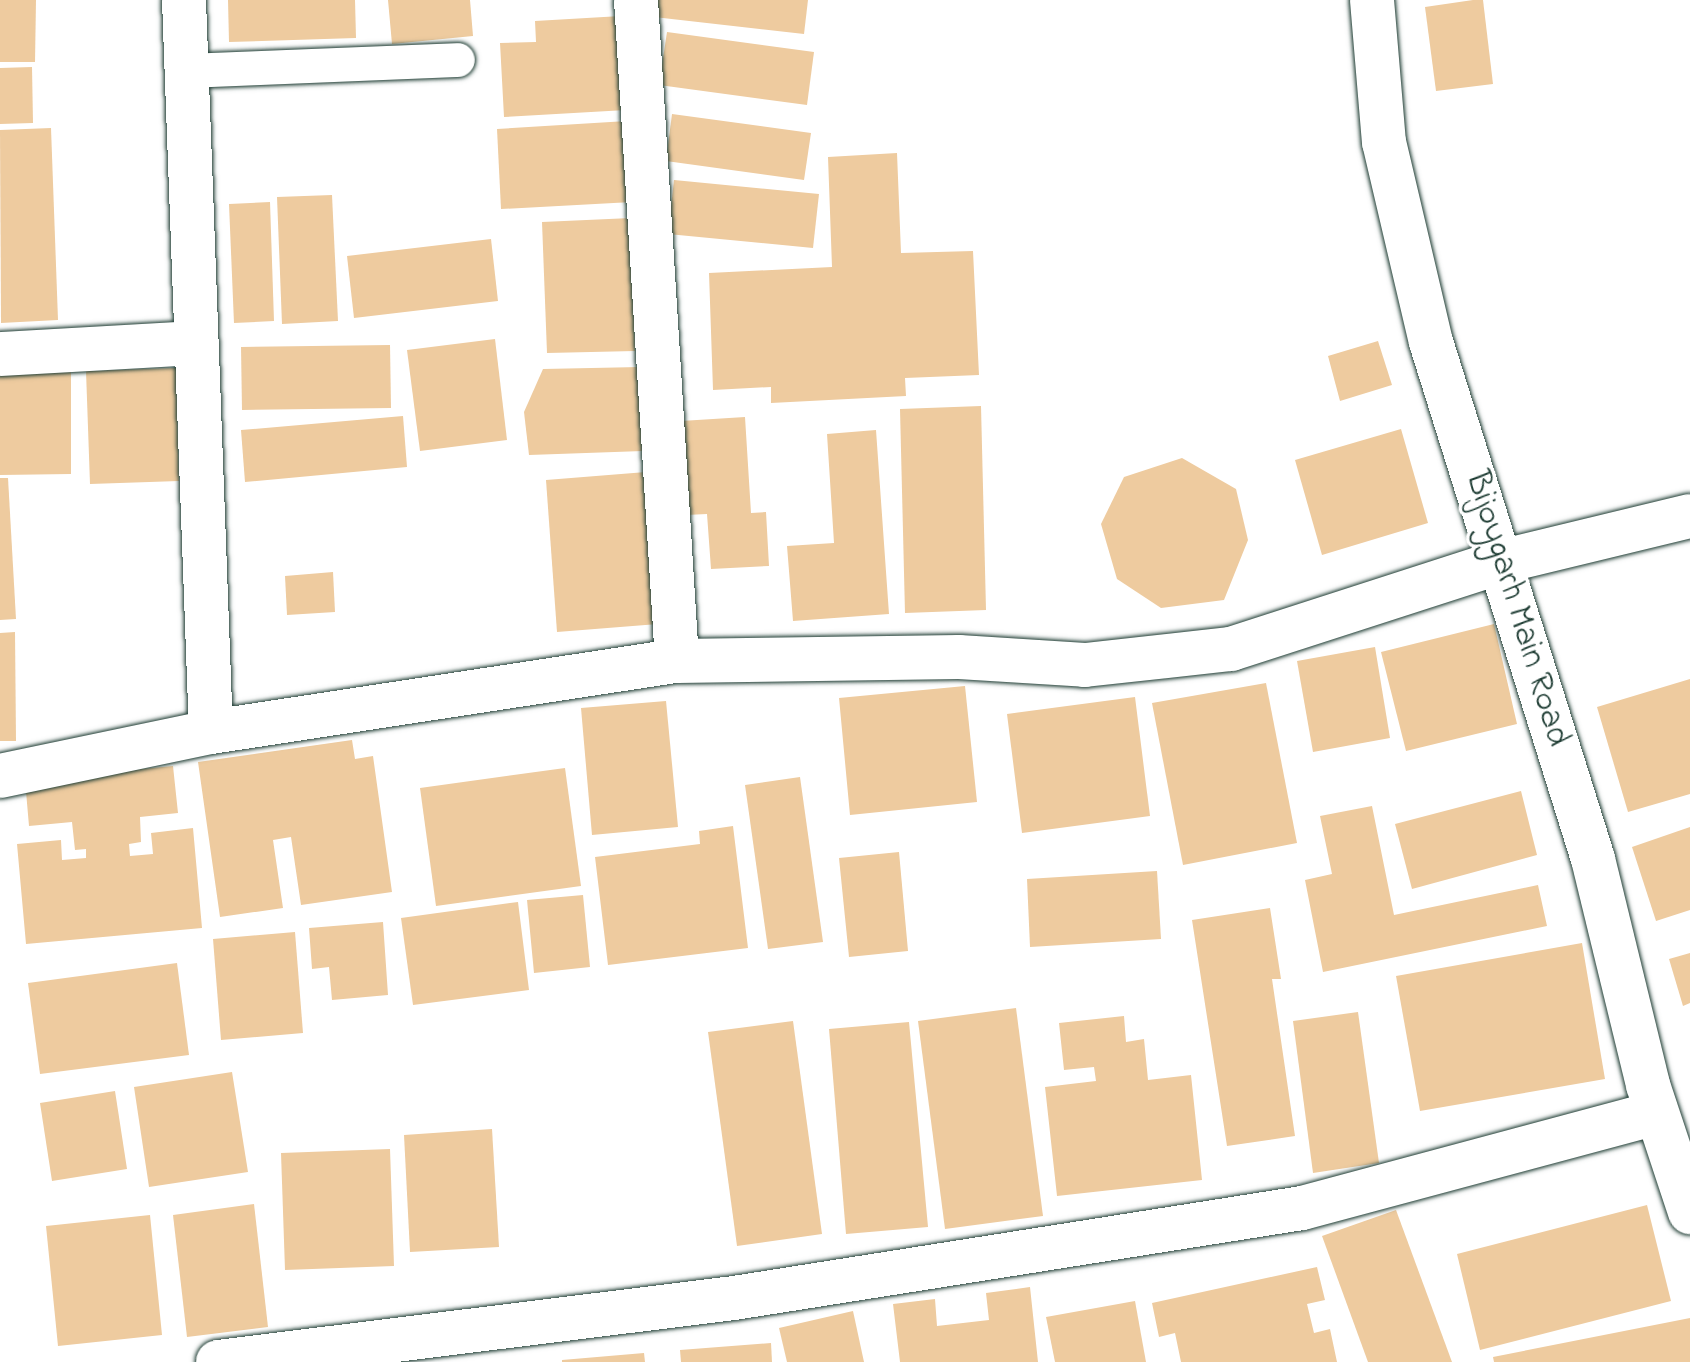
<!DOCTYPE html>
<style>
body{margin:0}
#map{position:relative;width:1690px;height:1362px;overflow:hidden;background:#fff;font-family:"Indie Flower",sans-serif}
div>[style]{position:absolute}
[style*='--x']{left:calc(var(--x)*1px);top:calc(var(--y)*1px);width:calc(var(--w)*1px);rotate:calc(var(--a)*1deg)}
.building>*{inset:0;background:#eecb9f}
.roads{filter:drop-shadow(0 0 2px #1f3d34) drop-shadow(0 0 2px #1f3d34)}
.lane>*{height:34px;margin:-17px;padding:0 17px;transform-origin:17px;border-radius:17px;background:#fff}
.street>*{height:44px;margin:-22px;padding:0 22px;transform-origin:22px;border-radius:22px;background:#fff}
.secondary>*{height:44px;margin:-22px;padding:0 22px;transform-origin:22px;border-radius:22px;background:#fff}
span{translate:-50% -50%;white-space:nowrap;text-align:center;line-height:1.15;-webkit-text-stroke:7px #fff;paint-order:stroke}
.street-label{font-size:34px;color:#1f3d34}
</style>
<div id="map">
<div class="building">
<i style="clip-path:polygon(0 0,36px 0,35px 62px,0 62px)"></i>
<i style="clip-path:polygon(228px 0,355px 0,356px 38px,229px 42px)"></i>
<i style="clip-path:polygon(388px 0,470px 0,473px 36px,392px 44px)"></i>
<i style="clip-path:polygon(656px 0,808px 0,804px 34px,654px 17px)"></i>
<i style="clip-path:polygon(1473px 0,1483px 0,1493px 84px,1436px 91px,1425px 7px)"></i>
<i style="clip-path:polygon(621px 16px,626px 110px,504px 117px,500px 43px,536px 42px,535px 21px)"></i>
<i style="clip-path:polygon(667px 32px,814px 52px,807px 105px,659px 85px)"></i>
<i style="clip-path:polygon(32px 67px,33px 123px,0 124px,0 68px)"></i>
<i style="clip-path:polygon(672px 114px,811px 133px,804px 180px,666px 161px)"></i>
<i style="clip-path:polygon(627px 121px,632px 202px,501px 209px,497px 129px)"></i>
<i style="clip-path:polygon(51px 128px,58px 320px,1px 323px,0 130px)"></i>
<i style="clip-path:polygon(897px 153px,901px 253px,973px 251px,979px 375px,905px 378px,906px 396px,771px 403px,771px 387px,713px 390px,709px 273px,832px 267px,828px 157px)"></i>
<i style="clip-path:polygon(674px 180px,819px 194px,813px 248px,668px 234px)"></i>
<i style="clip-path:polygon(332px 195px,338px 321px,282px 324px,277px 197px)"></i>
<i style="clip-path:polygon(270px 202px,274px 321px,234px 323px,229px 204px)"></i>
<i style="clip-path:polygon(631px 218px,635px 351px,547px 353px,542px 222px)"></i>
<i style="clip-path:polygon(491px 239px,498px 301px,354px 318px,347px 256px)"></i>
<i style="clip-path:polygon(495px 339px,507px 440px,420px 451px,407px 350px)"></i>
<i style="clip-path:polygon(1378px 341px,1392px 385px,1340px 401px,1328px 356px)"></i>
<i style="clip-path:polygon(390px 345px,391px 408px,242px 410px,241px 347px)"></i>
<i style="clip-path:polygon(0 365px,71px 365px,71px 474px,0 475px)"></i>
<i style="clip-path:polygon(640px 367px,643px 451px,529px 455px,524px 412px,543px 369px)"></i>
<i style="clip-path:polygon(176px 368px,179px 481px,90px 484px,86px 371px)"></i>
<i style="clip-path:polygon(981px 406px,986px 610px,905px 613px,900px 409px)"></i>
<i style="clip-path:polygon(403px 416px,407px 467px,245px 482px,241px 430px)"></i>
<i style="clip-path:polygon(745px 417px,751px 513px,766px 512px,769px 566px,711px 569px,707px 514px,686px 515px,681px 421px)"></i>
<i style="clip-path:polygon(1401px 429px,1428px 523px,1322px 555px,1295px 460px)"></i>
<i style="clip-path:polygon(876px 430px,889px 614px,793px 621px,787px 546px,834px 543px,827px 434px)"></i>
<i style="clip-path:polygon(1182px 458px,1236px 489px,1248px 540px,1224px 600px,1161px 608px,1117px 579px,1101px 524px,1124px 477px)"></i>
<i style="clip-path:polygon(646px 472px,658px 624px,557px 632px,546px 480px)"></i>
<i style="clip-path:polygon(0 478px,8px 478px,16px 619px,0 620px)"></i>
<i style="clip-path:polygon(333px 572px,335px 612px,287px 615px,285px 576px)"></i>
<i style="clip-path:polygon(1494px 624px,1517px 724px,1406px 751px,1381px 652px)"></i>
<i style="clip-path:polygon(15px 632px,16px 741px,0 741px,0 633px)"></i>
<i style="clip-path:polygon(1375px 647px,1390px 738px,1313px 752px,1297px 661px)"></i>
<i style="clip-path:polygon(1690px 679px,1690px 794px,1628px 812px,1597px 707px)"></i>
<i style="clip-path:polygon(1266px 683px,1297px 843px,1183px 865px,1152px 703px)"></i>
<i style="clip-path:polygon(965px 686px,977px 802px,850px 815px,839px 698px)"></i>
<i style="clip-path:polygon(1135px 697px,1150px 816px,1022px 833px,1007px 714px)"></i>
<i style="clip-path:polygon(666px 701px,678px 827px,592px 835px,581px 708px)"></i>
<i style="clip-path:polygon(352px 740px,355px 759px,373px 756px,392px 892px,301px 905px,291px 837px,273px 840px,283px 908px,220px 917px,198px 762px)"></i>
<i style="clip-path:polygon(173px 766px,178px 813px,140px 817px,141px 842px,129px 844px,130px 856px,153px 854px,151px 833px,193px 828px,202px 928px,26px 944px,17px 844px,61px 840px,62px 860px,86px 858px,86px 849px,75px 850px,72px 822px,29px 826px,25px 780px)"></i>
<i style="clip-path:polygon(565px 768px,581px 886px,436px 906px,420px 788px)"></i>
<i style="clip-path:polygon(800px 777px,823px 942px,768px 949px,745px 785px)"></i>
<i style="clip-path:polygon(1521px 791px,1537px 855px,1412px 889px,1395px 824px)"></i>
<i style="clip-path:polygon(1372px 806px,1394px 915px,1538px 885px,1547px 926px,1323px 972px,1305px 880px,1332px 874px,1320px 816px)"></i>
<i style="clip-path:polygon(733px 826px,748px 948px,608px 965px,595px 857px,700px 844px,699px 831px)"></i>
<i style="clip-path:polygon(1690px 827px,1690px 910px,1656px 921px,1632px 847px)"></i>
<i style="clip-path:polygon(899px 852px,908px 951px,849px 957px,839px 858px)"></i>
<i style="clip-path:polygon(1157px 871px,1161px 939px,1030px 947px,1027px 879px)"></i>
<i style="clip-path:polygon(583px 895px,590px 967px,534px 973px,527px 900px)"></i>
<i style="clip-path:polygon(518px 902px,529px 990px,413px 1005px,401px 918px)"></i>
<i style="clip-path:polygon(1270px 908px,1281px 979px,1272px 979px,1295px 1136px,1227px 1146px,1192px 920px)"></i>
<i style="clip-path:polygon(383px 922px,388px 995px,332px 1000px,329px 967px,312px 969px,309px 928px)"></i>
<i style="clip-path:polygon(295px 932px,303px 1033px,221px 1040px,213px 939px)"></i>
<i style="clip-path:polygon(1582px 943px,1605px 1079px,1420px 1111px,1396px 976px)"></i>
<i style="clip-path:polygon(1690px 953px,1690px 1003px,1683px 1006px,1669px 959px)"></i>
<i style="clip-path:polygon(177px 963px,189px 1055px,40px 1074px,28px 983px)"></i>
<i style="clip-path:polygon(1016px 1008px,1043px 1216px,945px 1229px,918px 1021px)"></i>
<i style="clip-path:polygon(1358px 1012px,1379px 1163px,1313px 1173px,1293px 1021px)"></i>
<i style="clip-path:polygon(1124px 1016px,1126px 1042px,1144px 1039px,1148px 1080px,1191px 1075px,1202px 1180px,1057px 1196px,1045px 1087px,1096px 1081px,1094px 1067px,1064px 1070px,1059px 1023px)"></i>
<i style="clip-path:polygon(793px 1021px,822px 1234px,737px 1246px,708px 1032px)"></i>
<i style="clip-path:polygon(909px 1022px,928px 1227px,846px 1234px,829px 1029px)"></i>
<i style="clip-path:polygon(232px 1072px,248px 1172px,149px 1187px,134px 1087px)"></i>
<i style="clip-path:polygon(115px 1091px,127px 1169px,52px 1181px,40px 1103px)"></i>
<i style="clip-path:polygon(492px 1129px,499px 1247px,410px 1252px,404px 1135px)"></i>
<i style="clip-path:polygon(390px 1149px,394px 1266px,285px 1270px,281px 1153px)"></i>
<i style="clip-path:polygon(254px 1204px,268px 1327px,187px 1337px,173px 1215px)"></i>
<i style="clip-path:polygon(1647px 1205px,1671px 1301px,1480px 1350px,1457px 1254px)"></i>
<i style="clip-path:polygon(1396px 1210px,1452px 1362px,1368px 1362px,1322px 1236px)"></i>
<i style="clip-path:polygon(150px 1215px,162px 1335px,58px 1346px,46px 1226px)"></i>
<i style="clip-path:polygon(1317px 1267px,1325px 1300px,1307px 1304px,1314px 1333px,1330px 1329px,1337px 1362px,1181px 1362px,1175px 1333px,1159px 1337px,1152px 1303px)"></i>
<i style="clip-path:polygon(1030px 1287px,1038px 1362px,900px 1362px,893px 1304px,935px 1299px,937px 1326px,989px 1320px,986px 1293px)"></i>
<i style="clip-path:polygon(1135px 1301px,1146px 1362px,1055px 1362px,1046px 1317px)"></i>
<i style="clip-path:polygon(853px 1311px,864px 1362px,787px 1362px,779px 1328px)"></i>
<i style="clip-path:polygon(1690px 1318px,1690px 1362px,1494px 1362px,1493px 1357px)"></i>
<i style="clip-path:polygon(771px 1343px,772px 1362px,681px 1362px,680px 1350px)"></i>
<i style="clip-path:polygon(644px 1353px,645px 1362px,562px 1362px,562px 1360px)"></i>
</div>
<div class="roads">
<div class="lane">
<i style="--x:185;--y:71;--w:273;--a:-2.3"></i>
</div>
<div class="street">
<i style="--x:184;--y:0;--w:732;--a:87.89"></i>
<i style="--x:636;--y:0;--w:662;--a:86.45"></i>
<i style="--x:0;--y:354;--w:196;--a:-3.2"></i>
<i style="--x:0;--y:776;--w:216;--a:-11.8"></i>
<i style="--x:211;--y:732;--w:471;--a:-8.7"></i>
<i style="--x:677;--y:661;--w:282;--a:-0.8"></i>
<i style="--x:959;--y:657;--w:126;--a:3.6"></i>
<i style="--x:1085;--y:665;--w:147;--a:-6.3"></i>
<i style="--x:1231;--y:649;--w:287;--a:-17.9"></i>
<i style="--x:1504;--y:561;--w:191;--a:-13.6"></i>
<i style="--x:218;--y:1362;--w:520;--a:-7.07"></i>
<i style="--x:734;--y:1298;--w:575;--a:-9"></i>
<i style="--x:1302;--y:1208;--w:367;--a:-15"></i>
</div>
<div class="secondary">
<i style="--x:1372;--y:0;--w:143;--a:85.2"></i>
<i style="--x:1384;--y:142;--w:205;--a:76.8"></i>
<i style="--x:1431;--y:342;--w:542;--a:72.6"></i>
<i style="--x:1593;--y:859;--w:233;--a:76.3"></i>
<i style="--x:1648;--y:1085;--w:134;--a:71.7"></i>
</div>
</div>
<div class="street-label">
<span style="left:1516px;top:609px;rotate:73deg">Bijoygarh Main Road</span>
</div>
</div>
